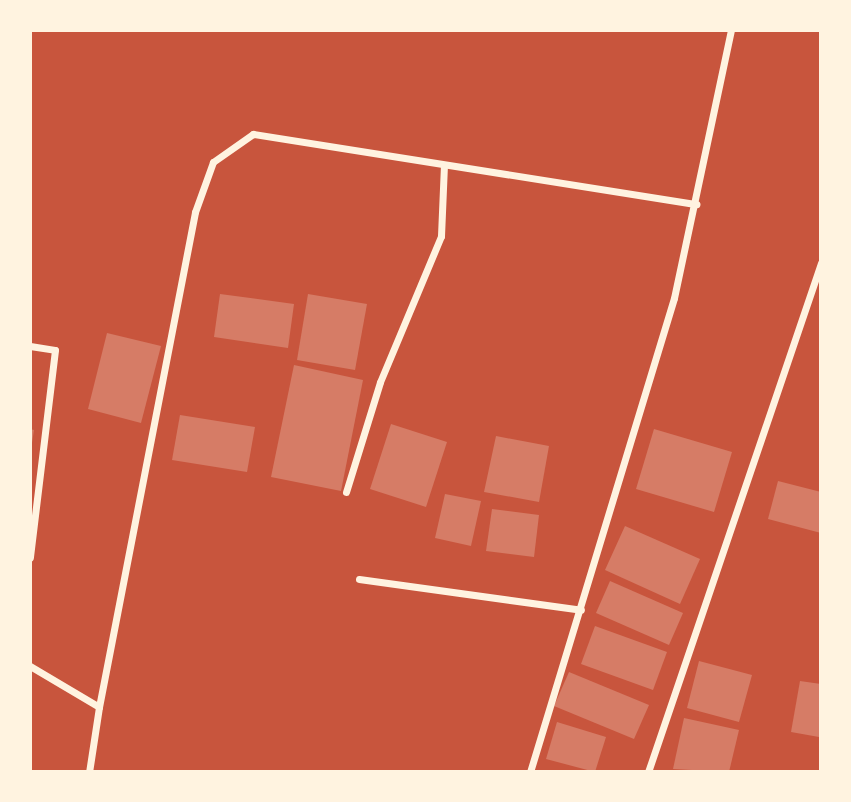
<!DOCTYPE html>
<style>
body{margin:0}
#map{position:relative;width:851px;height:802px;overflow:hidden;background:#c8553d;font-family:"IBM Plex Sans",sans-serif}
div>[style]{position:absolute}
[style*='--x']{left:calc(var(--x)*1px);top:calc(var(--y)*1px);width:calc(var(--w)*1px);rotate:calc(var(--a)*1deg)}
.building>*{inset:0;background:#d67c66}
.minor>*{height:7px;margin:-3.5px;padding:0 3.5px;transform-origin:3.5px;border-radius:3.5px;background:#fff3e0}
span{translate:-50% -50%;white-space:nowrap;text-align:center;line-height:1.15;-webkit-text-stroke:7px #fff3e0;paint-order:stroke}
.frame{position:absolute;inset:0;border:32px solid #fff3e0;pointer-events:none}
</style>
<div id="map">
<div class="building">
<i style="clip-path:polygon(220px 294px,294px 304px,288px 348px,214px 337px)"></i>
<i style="clip-path:polygon(308px 294px,367px 304px,355px 370px,297px 360px)"></i>
<i style="clip-path:polygon(107px 333px,161px 346px,141px 423px,88px 409px)"></i>
<i style="clip-path:polygon(294px 365px,363px 380px,341px 491px,271px 477px)"></i>
<i style="clip-path:polygon(180px 415px,255px 427px,247px 472px,172px 460px)"></i>
<i style="clip-path:polygon(391px 424px,447px 442px,426px 507px,370px 489px)"></i>
<i style="clip-path:polygon(30px 429px,34px 430px,31px 449px,30px 449px)"></i>
<i style="clip-path:polygon(654px 429px,732px 452px,714px 512px,636px 489px)"></i>
<i style="clip-path:polygon(496px 436px,549px 446px,539px 502px,484px 492px)"></i>
<i style="clip-path:polygon(778px 481px,821px 492px,821px 533px,768px 519px)"></i>
<i style="clip-path:polygon(445px 494px,481px 501px,471px 546px,435px 538px)"></i>
<i style="clip-path:polygon(492px 509px,539px 515px,534px 557px,486px 551px)"></i>
<i style="clip-path:polygon(625px 526px,700px 559px,680px 604px,605px 570px)"></i>
<i style="clip-path:polygon(610px 581px,683px 613px,669px 645px,596px 613px)"></i>
<i style="clip-path:polygon(595px 626px,667px 652px,653px 690px,581px 664px)"></i>
<i style="clip-path:polygon(699px 661px,752px 675px,739px 722px,687px 708px)"></i>
<i style="clip-path:polygon(569px 672px,649px 705px,634px 739px,554px 706px)"></i>
<i style="clip-path:polygon(800px 681px,821px 684px,819px 737px,791px 732px)"></i>
<i style="clip-path:polygon(684px 718px,739px 730px,729px 772px,673px 769px)"></i>
<i style="clip-path:polygon(557px 722px,606px 737px,595px 772px,546px 759px)"></i>
</div>
<div class="minor">
<i style="--x:30;--y:346;--w:25;--a:9"></i>
<i style="--x:55;--y:350;--w:209;--a:96.9"></i>
<i style="--x:346;--y:492;--w:115;--a:-72.8"></i>
<i style="--x:380;--y:382;--w:158;--a:-67.3"></i>
<i style="--x:441;--y:236;--w:71;--a:-87.6"></i>
<i style="--x:359;--y:579;--w:224;--a:7.9"></i>
<i style="--x:30;--y:666;--w:80;--a:30.7"></i>
<i style="--x:99;--y:707;--w:66;--a:98.7"></i>
<i style="--x:99;--y:707;--w:504;--a:-79.02"></i>
<i style="--x:195;--y:212;--w:53;--a:-70.2"></i>
<i style="--x:213;--y:162;--w:49;--a:-35"></i>
<i style="--x:253;--y:134;--w:449;--a:9"></i>
<i style="--x:530;--y:772;--w:495;--a:-73.1"></i>
<i style="--x:674;--y:298;--w:274;--a:-78"></i>
<i style="--x:648;--y:772;--w:538;--a:-71.23"></i>
</div>
<div class="frame"></div>
</div>
